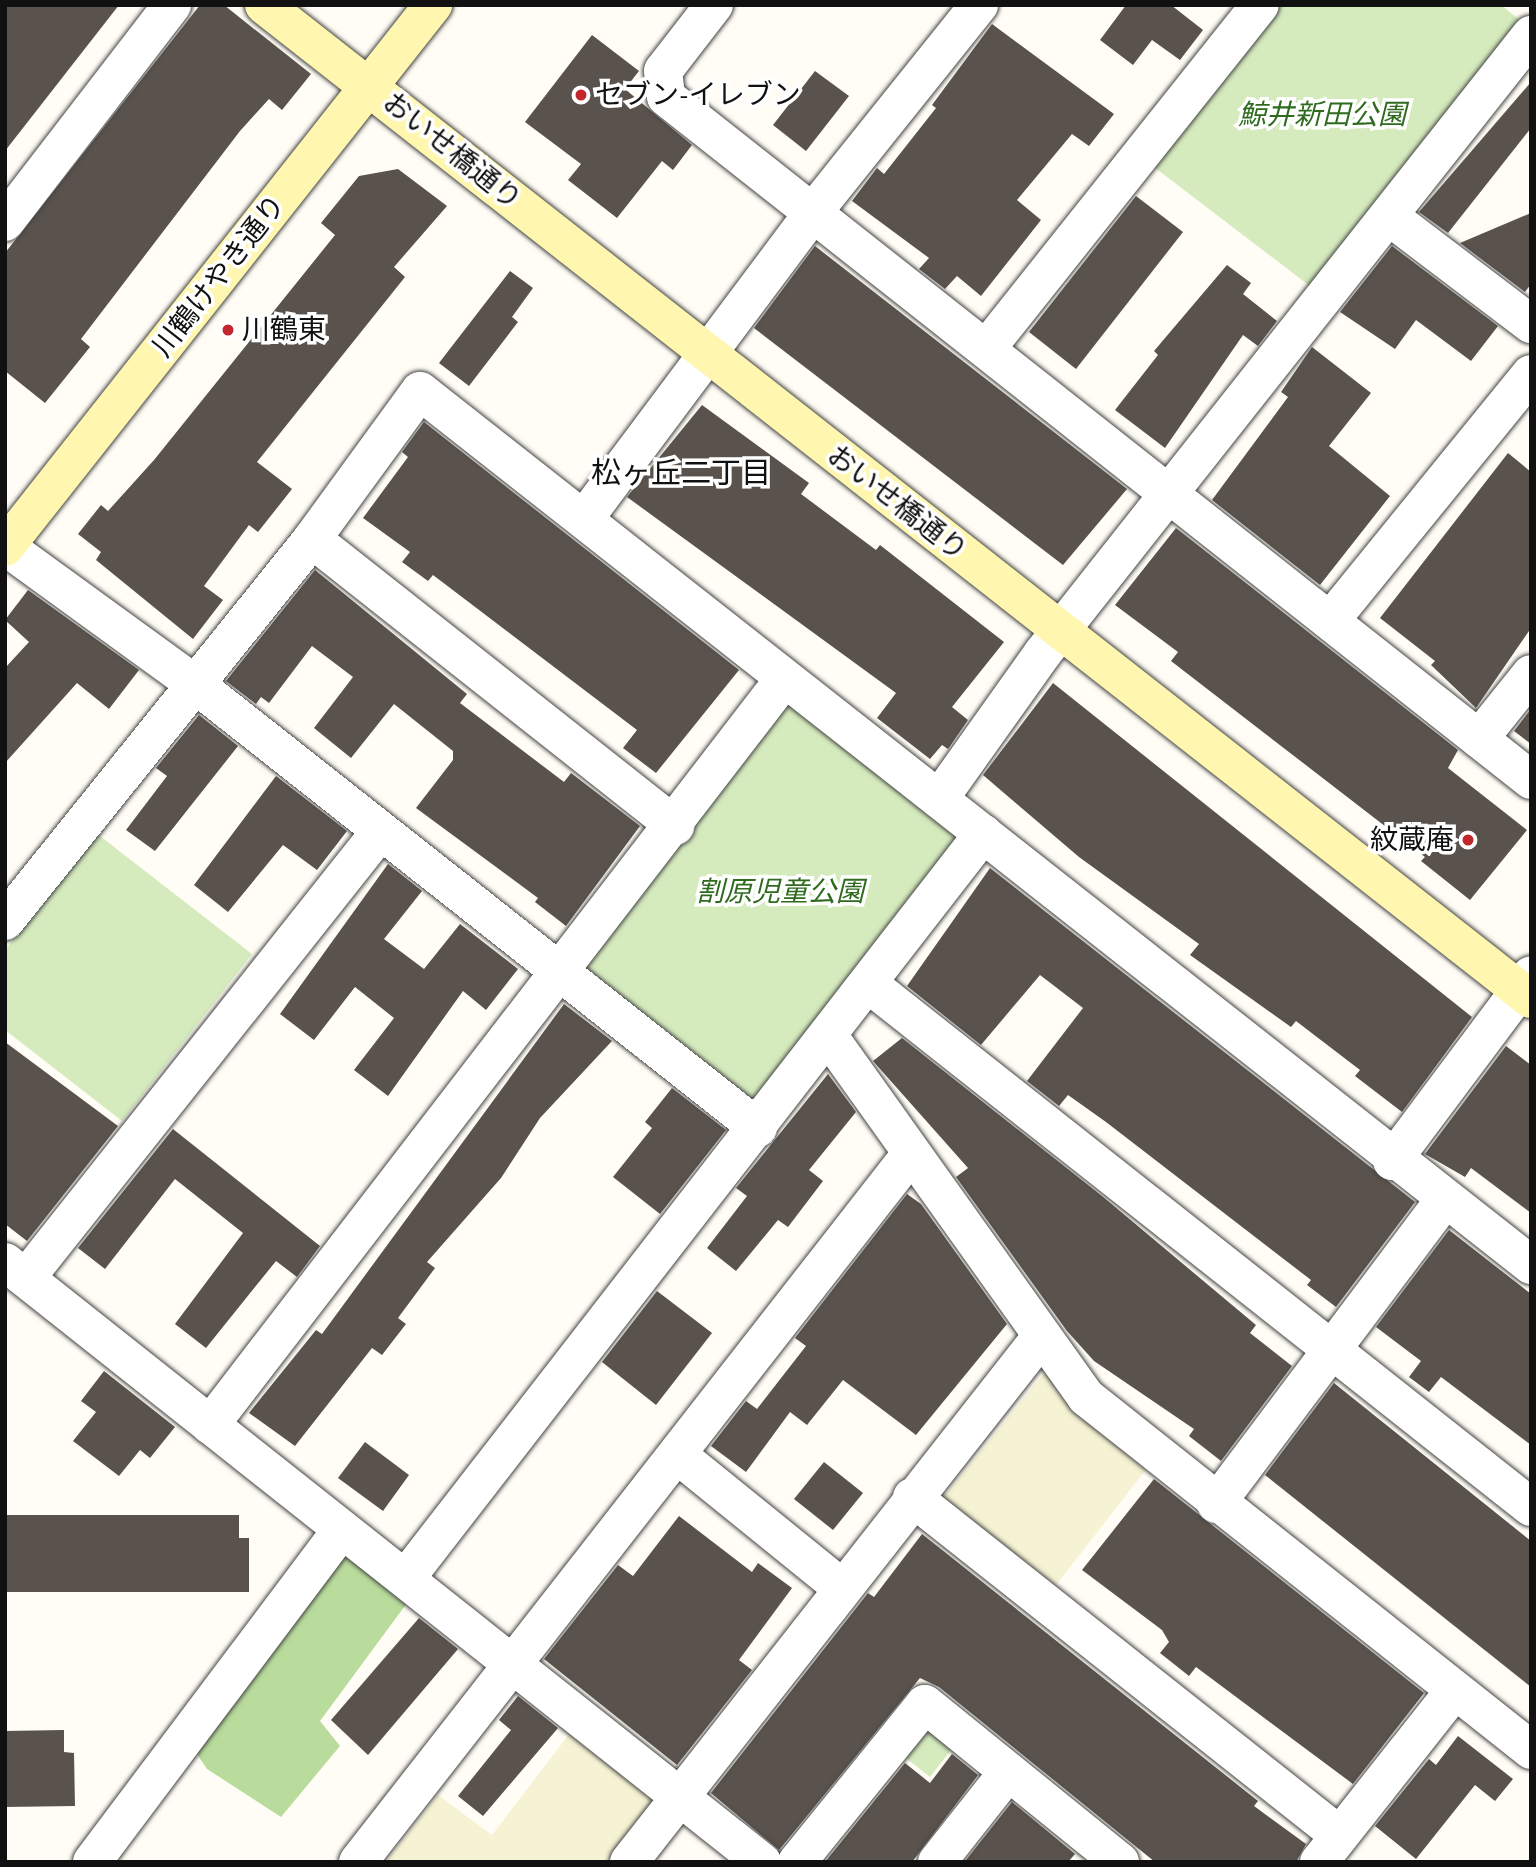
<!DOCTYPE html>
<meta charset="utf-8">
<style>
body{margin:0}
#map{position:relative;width:1536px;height:1867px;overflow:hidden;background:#fffdf5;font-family:"Zilla Slab","Noto Sans JP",serif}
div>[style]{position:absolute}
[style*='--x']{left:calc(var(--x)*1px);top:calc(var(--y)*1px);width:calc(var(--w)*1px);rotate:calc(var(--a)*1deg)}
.farmland>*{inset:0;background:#f6f3d4}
.green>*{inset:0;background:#d5ebbd}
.forest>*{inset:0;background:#b9dc9c}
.building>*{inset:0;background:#5a524d}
.roads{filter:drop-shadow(0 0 2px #444) drop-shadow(0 0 2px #444)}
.street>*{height:38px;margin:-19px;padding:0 19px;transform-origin:19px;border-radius:19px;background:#fff}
.secondary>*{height:38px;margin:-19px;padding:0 19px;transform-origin:19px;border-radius:19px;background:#fff6b0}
.dots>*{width:19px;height:19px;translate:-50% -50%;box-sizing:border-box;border:4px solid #fff;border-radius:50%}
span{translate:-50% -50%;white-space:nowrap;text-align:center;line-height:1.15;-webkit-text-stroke:7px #fff;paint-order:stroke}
.poi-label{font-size:28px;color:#111}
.left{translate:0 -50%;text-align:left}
.right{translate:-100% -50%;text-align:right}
.park-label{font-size:28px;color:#2f6b1f;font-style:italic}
.street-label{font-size:28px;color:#111}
.neighbourhood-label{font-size:30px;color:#111}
.frame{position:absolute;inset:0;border:7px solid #111;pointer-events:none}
</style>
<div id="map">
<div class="farmland">
<i style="clip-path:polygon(1047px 1370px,1148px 1467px,1053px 1589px,942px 1499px)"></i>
<i style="clip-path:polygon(573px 1729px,655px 1799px,607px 1862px,386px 1862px,438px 1795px,492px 1835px)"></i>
</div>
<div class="green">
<i style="clip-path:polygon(1278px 5px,1501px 5px,1521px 21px,1315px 290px,1154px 167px)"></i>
<i style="clip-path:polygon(785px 694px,967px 838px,755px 1117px,573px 974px)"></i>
<i style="clip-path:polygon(96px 833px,252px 954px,122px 1121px,5px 1030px,5px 950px)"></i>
<i style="clip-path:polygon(925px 1715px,958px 1741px,930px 1777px,897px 1751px)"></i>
</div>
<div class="forest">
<i style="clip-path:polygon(340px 1548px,407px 1603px,320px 1721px,340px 1746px,281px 1817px,207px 1769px,193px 1748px)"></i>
</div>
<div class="building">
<i style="clip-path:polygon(5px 5px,119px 5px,5px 151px)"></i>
<i style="clip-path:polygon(200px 5px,224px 5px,311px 74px,282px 110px,269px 99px,240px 131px,81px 339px,90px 347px,45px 403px,5px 371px,5px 253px)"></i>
<i style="clip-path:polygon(1126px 5px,1171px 5px,1203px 30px,1180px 60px,1152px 40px,1133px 65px,1100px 40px)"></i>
<i style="clip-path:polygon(992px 24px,1114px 114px,1089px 146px,1072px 134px,1017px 200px,1041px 220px,981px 296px,957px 276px,945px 289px,919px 269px,929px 258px,852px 201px,877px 168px,884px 174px,936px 108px,932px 105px)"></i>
<i style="clip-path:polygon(592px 35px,639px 71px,625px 89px,692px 145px,673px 170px,662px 161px,617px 218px,568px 180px,581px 164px,525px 122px)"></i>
<i style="clip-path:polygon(815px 71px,849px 96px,806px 151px,773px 125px)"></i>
<i style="clip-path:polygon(1531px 82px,1531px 128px,1448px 233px,1419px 212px)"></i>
<i style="clip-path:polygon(398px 169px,447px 206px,394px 267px,405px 277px,257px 462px,292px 489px,258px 532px,249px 525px,204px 586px,223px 600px,193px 639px,96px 560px,101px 552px,78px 534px,101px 505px,108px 511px,154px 460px,335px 235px,321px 223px,359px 176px)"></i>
<i style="clip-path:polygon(1136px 196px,1183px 232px,1076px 369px,1029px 332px)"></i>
<i style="clip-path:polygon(1531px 213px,1531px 284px,1525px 292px,1460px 243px)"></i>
<i style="clip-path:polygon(815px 246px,1127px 489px,1063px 565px,754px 328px)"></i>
<i style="clip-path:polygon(1392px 246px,1498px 326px,1471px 361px,1416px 320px,1395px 349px,1340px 312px)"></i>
<i style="clip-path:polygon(1227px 265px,1251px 283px,1243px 294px,1277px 321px,1258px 346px,1243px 335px,1165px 448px,1115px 410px,1158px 355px,1154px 351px)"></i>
<i style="clip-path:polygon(510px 271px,533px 288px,512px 317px,518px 322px,469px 386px,439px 363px)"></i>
<i style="clip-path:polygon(1312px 347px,1371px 393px,1329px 446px,1390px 496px,1320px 585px,1212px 500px,1288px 397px,1281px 392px)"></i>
<i style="clip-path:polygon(702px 405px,809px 483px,801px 494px,876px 550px,880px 545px,1004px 642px,952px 707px,968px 720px,948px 749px,942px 745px,930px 759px,877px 718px,896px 693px,627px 497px)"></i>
<i style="clip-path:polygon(424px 422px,739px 670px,656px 773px,623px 748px,637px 730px,433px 575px,428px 581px,402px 562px,410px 552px,363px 518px,408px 457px,402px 452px)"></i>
<i style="clip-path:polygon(1508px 453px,1531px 472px,1531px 628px,1476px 708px,1431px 665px,1435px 661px,1380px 618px)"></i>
<i style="clip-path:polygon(1176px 528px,1458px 750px,1448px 768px,1527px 830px,1470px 900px,1421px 861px,1425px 857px,1171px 661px,1178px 652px,1115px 605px)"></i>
<i style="clip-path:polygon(315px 570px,467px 694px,460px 703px,564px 782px,571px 773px,640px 826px,566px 926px,535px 902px,538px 898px,416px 808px,453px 760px,453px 751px,394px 704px,351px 758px,314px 728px,353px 677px,312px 646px,269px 703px,261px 697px,256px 704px,226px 681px)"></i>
<i style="clip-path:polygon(28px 590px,139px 670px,109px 709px,77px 683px,5px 763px,5px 668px,29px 642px,5px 620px)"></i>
<i style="clip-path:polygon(1053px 683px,1472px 1017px,1402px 1112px,1355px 1076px,1360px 1070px,1296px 1021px,1291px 1027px,1190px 955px,1199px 944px,1079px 857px,983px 775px)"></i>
<i style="clip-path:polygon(1531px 709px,1531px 744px,1514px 731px)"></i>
<i style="clip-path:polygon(199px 715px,238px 746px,155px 851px,126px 830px,167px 776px,156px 768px)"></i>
<i style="clip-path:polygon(276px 776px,347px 831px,317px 870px,283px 845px,228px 912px,194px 885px)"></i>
<i style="clip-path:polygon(388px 864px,422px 891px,384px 939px,424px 969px,460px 924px,518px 969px,486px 1010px,463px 991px,388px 1096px,354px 1070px,394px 1018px,355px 987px,314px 1040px,280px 1014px)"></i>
<i style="clip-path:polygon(990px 868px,1415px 1202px,1336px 1307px,1307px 1285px,1311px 1280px,1106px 1122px,1068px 1095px,1059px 1106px,1027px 1081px,1083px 1008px,1040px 975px,981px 1045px,907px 986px)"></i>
<i style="clip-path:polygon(564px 1004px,612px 1041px,540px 1118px,501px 1178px,427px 1262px,435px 1268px,398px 1318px,406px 1324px,382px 1355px,372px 1348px,295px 1446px,249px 1413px,316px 1330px,322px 1334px)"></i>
<i style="clip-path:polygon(902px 1038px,1102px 1196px,1256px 1325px,1250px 1333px,1292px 1366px,1221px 1461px,1189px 1436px,1194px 1429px,1094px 1361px,1067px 1331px,956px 1177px,968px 1168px,873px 1061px)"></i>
<i style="clip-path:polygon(5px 1042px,118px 1126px,27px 1241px,5px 1224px)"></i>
<i style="clip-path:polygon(1506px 1046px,1531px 1065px,1531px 1213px,1471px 1168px,1465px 1177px,1425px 1154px)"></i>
<i style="clip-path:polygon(828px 1074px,856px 1112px,809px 1170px,823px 1181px,788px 1227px,778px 1220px,736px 1271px,707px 1248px,747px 1196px,736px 1188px)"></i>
<i style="clip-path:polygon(672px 1088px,726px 1130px,660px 1214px,613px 1177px,652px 1128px,645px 1122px)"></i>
<i style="clip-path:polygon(173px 1129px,320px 1246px,297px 1277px,276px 1261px,206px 1348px,175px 1324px,243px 1233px,175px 1179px,105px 1269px,78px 1248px)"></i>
<i style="clip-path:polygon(907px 1194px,921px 1204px,1007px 1324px,916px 1435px,843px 1380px,807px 1425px,790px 1412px,746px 1472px,711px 1446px,746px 1401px,757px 1409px,806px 1346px,795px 1338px)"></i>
<i style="clip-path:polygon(1449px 1230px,1531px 1294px,1531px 1445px,1441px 1377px,1429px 1392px,1409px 1377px,1421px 1361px,1376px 1327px)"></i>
<i style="clip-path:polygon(657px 1291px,712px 1333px,656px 1405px,602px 1362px)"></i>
<i style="clip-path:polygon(104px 1371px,175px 1427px,150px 1458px,140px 1450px,119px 1476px,73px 1441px,96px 1412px,81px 1401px)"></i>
<i style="clip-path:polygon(1334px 1383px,1531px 1541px,1531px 1687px,1265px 1475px)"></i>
<i style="clip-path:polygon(365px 1442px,409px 1475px,383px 1511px,338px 1478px)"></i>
<i style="clip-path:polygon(824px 1462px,863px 1493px,833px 1530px,794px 1499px)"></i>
<i style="clip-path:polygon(1154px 1479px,1424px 1693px,1353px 1784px,1196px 1667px,1189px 1676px,1160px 1653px,1169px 1642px,1162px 1630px,1082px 1570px)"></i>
<i style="clip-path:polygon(5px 1515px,239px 1515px,239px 1538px,249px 1538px,249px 1592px,5px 1592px)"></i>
<i style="clip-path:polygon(679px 1516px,752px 1572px,758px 1563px,792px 1588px,739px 1660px,752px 1670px,677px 1765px,544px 1659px,618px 1565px,633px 1576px)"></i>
<i style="clip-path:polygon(922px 1534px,1258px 1801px,1254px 1806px,1306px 1844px,1296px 1862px,1155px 1862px,939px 1687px,920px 1678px,779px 1850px,711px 1793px,868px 1593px,874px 1597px)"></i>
<i style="clip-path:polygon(419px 1618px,458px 1649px,368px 1755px,331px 1720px)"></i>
<i style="clip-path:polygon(518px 1696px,558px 1728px,483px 1816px,458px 1796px,511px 1730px,499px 1720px)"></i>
<i style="clip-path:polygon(64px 1730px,64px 1752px,74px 1753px,75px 1806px,5px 1807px,5px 1731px)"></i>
<i style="clip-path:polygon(1458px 1736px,1513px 1779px,1495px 1801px,1475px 1785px,1416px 1859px,1375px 1826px,1429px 1759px,1436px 1765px)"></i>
<i style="clip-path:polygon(952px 1754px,978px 1775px,912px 1862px,825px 1862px,905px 1763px,930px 1783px)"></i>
<i style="clip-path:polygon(1012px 1802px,1075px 1854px,1068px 1862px,966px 1860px)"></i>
</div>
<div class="roads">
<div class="street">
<i style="--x:714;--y:5;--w:83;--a:127.7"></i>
<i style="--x:663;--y:71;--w:26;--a:83"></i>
<i style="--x:666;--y:97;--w:1102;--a:38.29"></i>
<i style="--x:1390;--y:217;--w:177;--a:37.2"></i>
<i style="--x:5;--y:222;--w:274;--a:-52.4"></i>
<i style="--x:987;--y:348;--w:438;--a:-51.5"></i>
<i style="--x:584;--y:519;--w:384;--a:-53.2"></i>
<i style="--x:814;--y:211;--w:264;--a:-51.3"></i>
<i style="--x:312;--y:539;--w:463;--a:38.3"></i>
<i style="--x:5;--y:546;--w:235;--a:36"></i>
<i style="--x:195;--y:684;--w:717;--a:38.26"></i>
<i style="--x:1330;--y:621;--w:318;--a:-50.9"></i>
<i style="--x:1479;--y:739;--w:83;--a:-51.3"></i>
<i style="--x:939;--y:799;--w:178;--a:-54.6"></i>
<i style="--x:1042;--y:654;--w:789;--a:-51.69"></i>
<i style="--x:5;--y:921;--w:490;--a:-51.2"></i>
<i style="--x:312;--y:539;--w:183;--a:-53.9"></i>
<i style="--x:420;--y:391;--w:1414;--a:38.19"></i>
<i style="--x:870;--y:985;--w:842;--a:38.3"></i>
<i style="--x:830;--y:1038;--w:441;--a:54.5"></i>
<i style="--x:1086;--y:1397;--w:568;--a:38.42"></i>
<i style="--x:1392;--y:1161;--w:232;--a:-53.2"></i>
<i style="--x:5;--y:1262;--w:966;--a:38.4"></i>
<i style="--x:26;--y:1278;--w:568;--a:-51.58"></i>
<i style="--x:210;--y:1425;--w:941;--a:-52.42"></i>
<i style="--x:679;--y:1456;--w:210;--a:39"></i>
<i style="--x:912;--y:1497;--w:545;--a:38.36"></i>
<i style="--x:1216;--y:1504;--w:381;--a:-53.1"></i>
<i style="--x:406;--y:1578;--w:942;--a:-52.21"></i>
<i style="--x:92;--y:1862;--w:416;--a:-53.1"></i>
<i style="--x:358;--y:1862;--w:898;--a:-52.01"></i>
<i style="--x:629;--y:1862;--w:667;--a:-51.88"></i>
<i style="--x:797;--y:1862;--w:203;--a:-51"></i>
<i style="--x:925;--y:1704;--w:251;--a:39"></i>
<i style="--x:937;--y:1862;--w:115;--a:-51.7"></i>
<i style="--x:1319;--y:1862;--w:218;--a:-51.7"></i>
</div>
<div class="secondary">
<i style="--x:264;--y:5;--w:1610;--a:38.12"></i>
<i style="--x:5;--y:547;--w:691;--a:-51.7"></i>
</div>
</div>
<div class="dots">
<i style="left:581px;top:95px;background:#c4262e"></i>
<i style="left:228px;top:330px;background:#c4262e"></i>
<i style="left:1468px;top:840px;background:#c4262e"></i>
</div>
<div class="poi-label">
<span class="left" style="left:595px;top:95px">セブン-イレブン</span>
<span class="left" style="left:242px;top:330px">川鶴東</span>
<span class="right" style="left:1454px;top:840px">紋蔵庵</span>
</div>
<div class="park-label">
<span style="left:1322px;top:115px">鯨井新田公園</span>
<span style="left:780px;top:892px">割原児童公園</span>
</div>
<div class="street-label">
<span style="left:452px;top:151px;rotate:39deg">おいせ橋通り</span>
<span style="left:219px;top:276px;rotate:-52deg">川鶴けやき通り</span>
<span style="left:897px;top:503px;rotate:38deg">おいせ橋通り</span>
</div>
<div class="neighbourhood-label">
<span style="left:681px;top:473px">松ヶ丘二丁目</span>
</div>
<div class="frame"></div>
</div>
